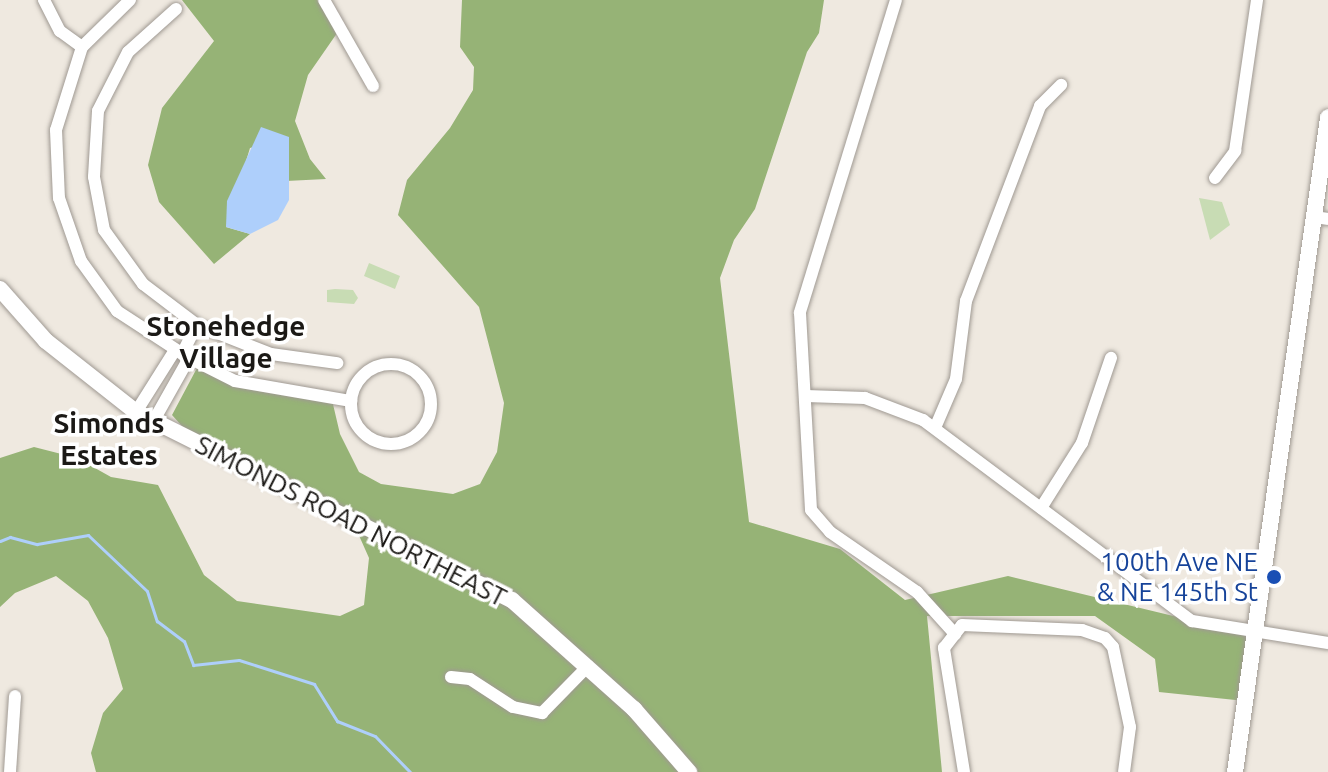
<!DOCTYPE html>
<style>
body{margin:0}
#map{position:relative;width:1328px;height:772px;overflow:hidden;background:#efe9e0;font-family:Ubuntu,sans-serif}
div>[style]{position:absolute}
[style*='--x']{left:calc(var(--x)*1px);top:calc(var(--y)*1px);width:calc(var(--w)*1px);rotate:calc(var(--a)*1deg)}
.green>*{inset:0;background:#c8dcb4}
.forest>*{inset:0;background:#96b376}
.water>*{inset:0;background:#aecffb}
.stream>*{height:3px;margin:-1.5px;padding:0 1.5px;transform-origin:1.5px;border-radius:1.5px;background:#aecffb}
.roads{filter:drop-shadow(0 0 2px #9f9992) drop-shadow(0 0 2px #9f9992)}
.minor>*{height:12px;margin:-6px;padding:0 6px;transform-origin:6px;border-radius:6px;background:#fff}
.minor>.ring{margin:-6px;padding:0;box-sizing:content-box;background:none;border:12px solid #fff;border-radius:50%}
.major>*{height:16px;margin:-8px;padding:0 8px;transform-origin:8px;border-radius:8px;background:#fff}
.dots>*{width:22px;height:22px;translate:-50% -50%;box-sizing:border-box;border:4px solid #fff;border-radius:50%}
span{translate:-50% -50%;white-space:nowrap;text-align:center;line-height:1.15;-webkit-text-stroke:7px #fff;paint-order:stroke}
.street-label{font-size:26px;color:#1b1916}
.transit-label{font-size:26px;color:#164399}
.right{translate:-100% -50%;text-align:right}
.neighbourhood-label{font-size:28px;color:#1b1916;font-weight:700}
</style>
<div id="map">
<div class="green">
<i style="clip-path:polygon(1199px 198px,1222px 202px,1230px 225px,1210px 240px)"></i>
<i style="clip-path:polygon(369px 263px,400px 276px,395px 289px,364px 276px)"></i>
<i style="clip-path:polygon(335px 289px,353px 290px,358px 298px,354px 304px,327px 302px,327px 290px)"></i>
</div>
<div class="forest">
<i style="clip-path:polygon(182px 0,324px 0,342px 26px,308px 75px,295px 121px,310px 159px,326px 179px,286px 181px,289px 138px,250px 148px,226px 227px,250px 234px,214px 264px,159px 202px,148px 165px,162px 108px,214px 41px)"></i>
<i style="clip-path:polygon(462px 0,824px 0,819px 33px,807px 52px,755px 209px,734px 240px,720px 278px,749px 522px,840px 549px,905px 600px,1008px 576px,1252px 635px,1245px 701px,1159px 692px,1155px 659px,1095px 616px,927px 616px,942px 772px,96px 772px,91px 753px,103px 713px,123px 689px,108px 638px,88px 601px,56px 576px,15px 593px,0 607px,0 458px,34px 447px,77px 458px,111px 477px,158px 485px,204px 575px,237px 601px,340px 616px,364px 605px,369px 558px,353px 522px,198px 444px,172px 415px,197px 368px,332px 400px,340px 434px,359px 472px,381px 484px,453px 494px,480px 484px,497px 452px,504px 403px,479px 307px,398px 215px,407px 180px,450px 128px,473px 90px,474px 67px,460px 47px)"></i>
</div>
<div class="water">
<i style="clip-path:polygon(261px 127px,289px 137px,289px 200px,278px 220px,250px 234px,226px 227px,227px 201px)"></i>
</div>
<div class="stream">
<i style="--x:0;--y:541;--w:11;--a:-22"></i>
<i style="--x:10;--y:537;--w:28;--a:15"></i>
<i style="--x:37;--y:544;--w:52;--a:-10"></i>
<i style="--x:88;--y:535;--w:81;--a:43.5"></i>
<i style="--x:147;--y:591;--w:32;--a:72"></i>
<i style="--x:157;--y:621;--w:34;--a:37"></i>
<i style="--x:184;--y:641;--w:26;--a:69"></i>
<i style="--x:193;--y:665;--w:46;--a:-6.2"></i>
<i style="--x:239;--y:660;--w:79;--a:17.7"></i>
<i style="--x:314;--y:684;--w:44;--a:58.1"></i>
<i style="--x:337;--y:721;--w:41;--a:21.5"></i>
<i style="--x:375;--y:736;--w:50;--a:45.8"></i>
</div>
<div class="roads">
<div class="minor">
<i style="--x:44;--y:0;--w:35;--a:63"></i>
<i style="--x:60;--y:31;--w:27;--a:36"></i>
<i style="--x:130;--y:0;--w:67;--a:135.6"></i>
<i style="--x:82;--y:47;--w:87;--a:107.4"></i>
<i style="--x:56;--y:130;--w:68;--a:87.5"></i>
<i style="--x:59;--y:198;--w:67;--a:70.8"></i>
<i style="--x:81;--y:261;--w:62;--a:54.2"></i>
<i style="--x:117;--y:311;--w:86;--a:33.1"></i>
<i style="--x:189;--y:358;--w:51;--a:26.6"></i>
<i style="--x:235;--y:381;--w:118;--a:9.8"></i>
<i style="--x:324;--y:0;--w:99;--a:60.3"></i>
<i style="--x:896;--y:0;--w:327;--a:107.1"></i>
<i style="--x:800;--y:313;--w:197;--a:86.8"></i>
<i style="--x:811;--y:510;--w:29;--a:49"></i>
<i style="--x:830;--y:532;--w:106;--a:34.6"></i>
<i style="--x:917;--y:592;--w:57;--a:47.9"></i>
<i style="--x:176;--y:9;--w:64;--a:138.1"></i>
<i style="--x:128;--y:52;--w:66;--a:117"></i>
<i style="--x:98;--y:111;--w:66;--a:93.5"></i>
<i style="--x:94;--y:177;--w:54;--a:79.3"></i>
<i style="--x:104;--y:230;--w:67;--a:54.2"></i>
<i style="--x:143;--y:284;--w:68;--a:37.2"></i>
<i style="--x:197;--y:325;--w:79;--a:21.4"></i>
<i style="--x:271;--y:354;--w:67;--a:7.8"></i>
<i style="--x:1215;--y:178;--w:34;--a:-53"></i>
<i style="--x:1235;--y:151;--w:153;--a:-81.7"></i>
<i style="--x:1314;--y:217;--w:14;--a:8"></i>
<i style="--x:182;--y:354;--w:33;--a:-63"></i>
<i class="ring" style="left:351px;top:364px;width:68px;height:68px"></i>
<i style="--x:806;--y:396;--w:59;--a:1.9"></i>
<i style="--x:865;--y:398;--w:62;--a:20.8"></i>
<i style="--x:923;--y:420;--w:336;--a:36.8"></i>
<i style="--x:1192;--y:621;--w:138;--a:9.2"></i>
<i style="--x:136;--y:412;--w:73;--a:-57.8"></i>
<i style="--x:153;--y:422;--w:73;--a:-60.6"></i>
<i style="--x:935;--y:428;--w:53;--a:-66.8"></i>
<i style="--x:956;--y:379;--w:79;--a:-82.7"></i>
<i style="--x:966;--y:301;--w:209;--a:-69.2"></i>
<i style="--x:1040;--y:106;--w:30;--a:-45"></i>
<i style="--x:1041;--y:508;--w:77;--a:-57.8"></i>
<i style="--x:1082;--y:443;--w:90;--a:-71.2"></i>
<i style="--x:451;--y:677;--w:19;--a:6"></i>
<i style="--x:470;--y:679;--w:51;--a:33.1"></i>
<i style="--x:513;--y:707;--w:30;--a:12"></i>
<i style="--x:542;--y:713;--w:66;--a:-45.6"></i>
<i style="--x:10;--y:772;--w:76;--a:-86.2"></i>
<i style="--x:964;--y:772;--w:126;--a:-99.2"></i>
<i style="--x:944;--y:648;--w:29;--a:-52"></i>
<i style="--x:962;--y:625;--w:120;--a:2.4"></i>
<i style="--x:1082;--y:630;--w:24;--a:19"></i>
<i style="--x:1105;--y:638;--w:12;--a:48"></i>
<i style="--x:1113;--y:647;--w:82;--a:78"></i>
<i style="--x:1130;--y:727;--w:45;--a:97.6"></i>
</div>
<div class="major">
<i style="--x:0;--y:289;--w:69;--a:48.5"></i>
<i style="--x:46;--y:341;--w:115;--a:38.3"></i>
<i style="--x:136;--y:412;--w:420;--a:26.6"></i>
<i style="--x:512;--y:600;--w:164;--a:41.8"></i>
<i style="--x:634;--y:709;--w:84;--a:48.9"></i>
<i style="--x:1235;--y:772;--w:661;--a:-81.91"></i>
</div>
</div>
<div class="dots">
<i style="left:1274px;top:577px;background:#1a4fb4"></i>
</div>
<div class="street-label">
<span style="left:351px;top:521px;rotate:27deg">SIMONDS ROAD NORTHEAST</span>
</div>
<div class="transit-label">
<span class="right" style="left:1258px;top:577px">100th Ave NE<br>&amp; NE 145th St</span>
</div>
<div class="neighbourhood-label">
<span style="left:226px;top:342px">Stonehedge<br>Village</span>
<span style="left:109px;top:439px">Simonds<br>Estates</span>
</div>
</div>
